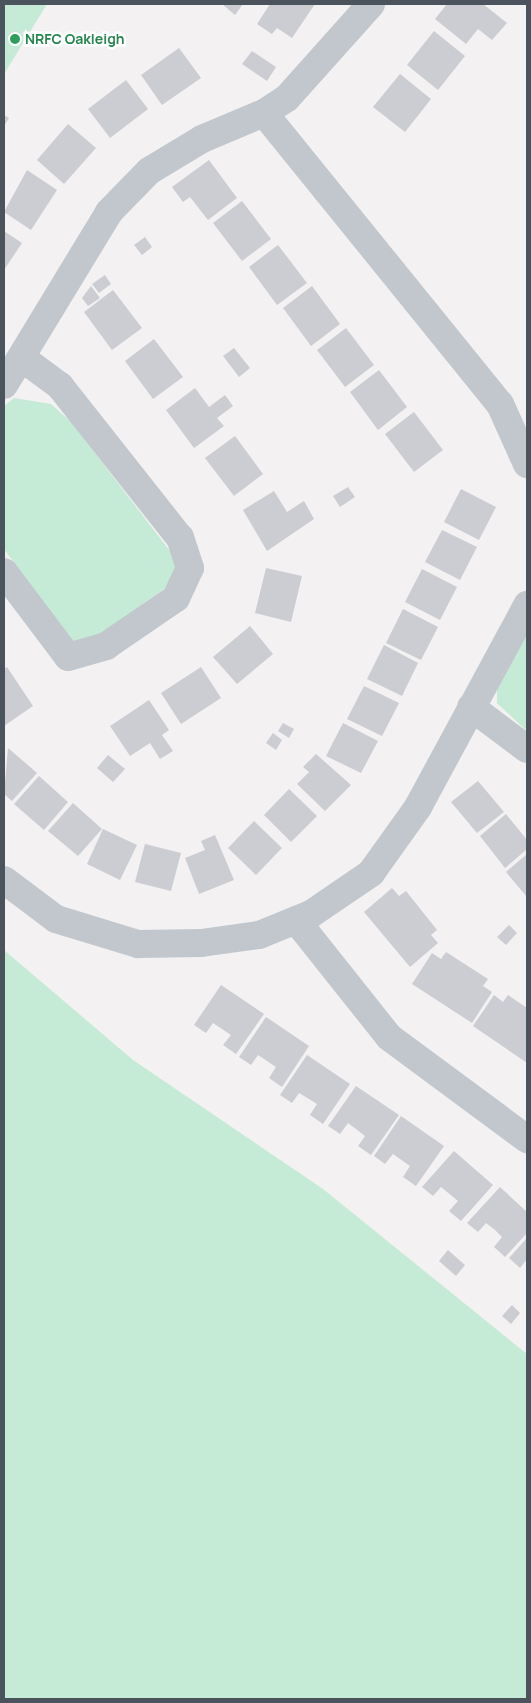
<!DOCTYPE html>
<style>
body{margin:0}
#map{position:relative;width:531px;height:1703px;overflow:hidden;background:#f3f1f1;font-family:Manrope,sans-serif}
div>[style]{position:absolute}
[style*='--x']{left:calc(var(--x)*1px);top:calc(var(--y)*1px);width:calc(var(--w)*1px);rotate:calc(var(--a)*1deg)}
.green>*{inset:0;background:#c5ead5}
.building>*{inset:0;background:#cbcdd2}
.minor>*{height:28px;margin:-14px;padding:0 14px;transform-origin:14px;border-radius:14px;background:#c1c7cd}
.dots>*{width:14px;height:14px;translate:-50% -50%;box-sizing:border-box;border:2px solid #fff;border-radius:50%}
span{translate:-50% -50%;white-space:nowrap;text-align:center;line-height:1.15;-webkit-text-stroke:5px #fff;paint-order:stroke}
.leisure-label{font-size:14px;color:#27864d;font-weight:700}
.left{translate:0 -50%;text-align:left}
.frame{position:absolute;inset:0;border:5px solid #4b535c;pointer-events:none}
</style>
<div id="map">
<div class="green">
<i style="clip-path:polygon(4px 4px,47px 4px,4px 74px)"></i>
<i style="clip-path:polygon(14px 398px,51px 404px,71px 422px,173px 555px,178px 570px,168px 586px,96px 637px,73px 641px,4px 549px,4px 406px)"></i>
<i style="clip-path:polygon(527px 628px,527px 731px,497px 703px,497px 680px)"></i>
<i style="clip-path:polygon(4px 950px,133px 1060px,323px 1189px,527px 1354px,527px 1699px,4px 1699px)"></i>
</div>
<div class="building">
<i style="clip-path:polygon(222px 4px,243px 4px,235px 15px)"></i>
<i style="clip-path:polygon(270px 4px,315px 4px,292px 38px,277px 28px,272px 34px,257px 24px)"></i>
<i style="clip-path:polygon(447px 4px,483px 4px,507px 23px,492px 40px,478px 29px,466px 44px,435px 19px)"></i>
<i style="clip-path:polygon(434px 31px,465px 56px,438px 90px,407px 65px)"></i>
<i style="clip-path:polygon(179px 48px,201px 78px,162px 105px,141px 75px)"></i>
<i style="clip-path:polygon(252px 51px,276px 67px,267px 81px,242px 64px)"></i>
<i style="clip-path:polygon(400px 74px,431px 99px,405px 132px,373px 107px)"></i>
<i style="clip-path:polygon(126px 80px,148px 109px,110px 138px,88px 109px)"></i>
<i style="clip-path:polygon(4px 115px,9px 118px,4px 126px)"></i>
<i style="clip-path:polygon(68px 124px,96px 148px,64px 184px,37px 160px)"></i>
<i style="clip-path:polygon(209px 160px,237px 198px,208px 220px,190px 197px,183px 202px,172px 187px)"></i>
<i style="clip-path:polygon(27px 170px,57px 190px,31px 230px,4px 212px)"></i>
<i style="clip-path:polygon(242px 201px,271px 239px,242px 261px,213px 223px)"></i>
<i style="clip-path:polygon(4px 231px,22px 243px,4px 270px)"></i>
<i style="clip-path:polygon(145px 237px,152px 247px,142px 255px,134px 245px)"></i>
<i style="clip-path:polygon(278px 245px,307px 283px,277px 305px,249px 267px)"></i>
<i style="clip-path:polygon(105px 275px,111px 284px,99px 293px,92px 284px)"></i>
<i style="clip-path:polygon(91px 286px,100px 298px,88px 306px,82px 298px)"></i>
<i style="clip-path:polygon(312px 286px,340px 324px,311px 346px,283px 308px)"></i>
<i style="clip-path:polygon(113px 290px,142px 328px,112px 350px,84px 312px)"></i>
<i style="clip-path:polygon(346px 328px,374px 365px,345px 387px,317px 350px)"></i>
<i style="clip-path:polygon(154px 339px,183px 377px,153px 399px,125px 361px)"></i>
<i style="clip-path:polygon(234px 348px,250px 368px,239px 377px,223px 356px)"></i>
<i style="clip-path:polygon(379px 370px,407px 407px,378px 430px,350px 392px)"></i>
<i style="clip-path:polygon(195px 388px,209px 407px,225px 395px,233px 406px,217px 418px,224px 426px,194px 448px,166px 410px)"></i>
<i style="clip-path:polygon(414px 412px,443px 450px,414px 472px,385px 434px)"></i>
<i style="clip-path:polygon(235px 436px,263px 474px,234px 496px,205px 458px)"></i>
<i style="clip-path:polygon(348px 487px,355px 497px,340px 507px,333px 496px)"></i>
<i style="clip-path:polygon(461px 489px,496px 507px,479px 540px,444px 522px)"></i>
<i style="clip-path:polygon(274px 491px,287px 512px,304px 501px,314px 519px,267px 551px,243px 510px)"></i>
<i style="clip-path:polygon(442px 530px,477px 547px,460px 580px,425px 562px)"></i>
<i style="clip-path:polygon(266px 568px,302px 576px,291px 622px,255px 613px)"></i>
<i style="clip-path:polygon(422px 569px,457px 587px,440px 620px,405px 602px)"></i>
<i style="clip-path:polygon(403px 609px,438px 627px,421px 660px,386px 643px)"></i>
<i style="clip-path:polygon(250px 626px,273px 654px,237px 684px,213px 657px)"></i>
<i style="clip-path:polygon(384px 645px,418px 663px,402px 696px,367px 679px)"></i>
<i style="clip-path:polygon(7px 667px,33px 706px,4px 726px,4px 669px)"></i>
<i style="clip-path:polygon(201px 667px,221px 698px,181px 724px,161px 693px)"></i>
<i style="clip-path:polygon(364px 686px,399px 703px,382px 736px,347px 719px)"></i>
<i style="clip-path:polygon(149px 700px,169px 730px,162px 735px,173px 751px,160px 759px,150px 743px,130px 756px,110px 726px)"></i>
<i style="clip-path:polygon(283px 723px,294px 729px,289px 738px,278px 731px)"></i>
<i style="clip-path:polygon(343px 723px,378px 741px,361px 773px,326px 756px)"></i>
<i style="clip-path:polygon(273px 733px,282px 740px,276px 750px,266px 743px)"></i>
<i style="clip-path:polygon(8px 748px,37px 773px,12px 801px,4px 794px)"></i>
<i style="clip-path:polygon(316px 754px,351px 785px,325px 811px,297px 784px,309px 772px,303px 767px)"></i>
<i style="clip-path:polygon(108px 755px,125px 769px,113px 782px,97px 768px)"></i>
<i style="clip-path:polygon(39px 776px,68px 802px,44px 830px,14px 804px)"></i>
<i style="clip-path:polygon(478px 781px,504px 812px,477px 833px,451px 802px)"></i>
<i style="clip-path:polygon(289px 789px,317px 816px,291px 842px,264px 815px)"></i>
<i style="clip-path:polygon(73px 803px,102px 829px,78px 856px,48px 831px)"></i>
<i style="clip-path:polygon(506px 814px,527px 840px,527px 849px,505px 868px,480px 836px)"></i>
<i style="clip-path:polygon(254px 821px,282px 848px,256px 875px,228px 848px)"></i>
<i style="clip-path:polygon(103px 829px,137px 845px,120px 880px,87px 864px)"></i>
<i style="clip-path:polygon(215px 835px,234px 880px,199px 894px,185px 858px,205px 850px,201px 841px)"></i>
<i style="clip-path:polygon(145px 844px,181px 853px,171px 891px,135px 882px)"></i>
<i style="clip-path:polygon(527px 854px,527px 897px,506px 872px)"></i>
<i style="clip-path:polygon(392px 888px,399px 896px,406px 891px,437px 930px,431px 935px,438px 943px,410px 967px,364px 912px)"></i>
<i style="clip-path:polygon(509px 925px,517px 933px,506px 945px,497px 937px)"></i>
<i style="clip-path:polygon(446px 952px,488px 979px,483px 986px,492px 992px,472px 1023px,412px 984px,432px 953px,441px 959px)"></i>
<i style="clip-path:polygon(221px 985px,264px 1014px,236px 1054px,223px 1045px,231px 1035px,213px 1023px,206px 1033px,194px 1025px)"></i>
<i style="clip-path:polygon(494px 995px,503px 1002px,508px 995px,527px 1008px,527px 1063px,473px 1026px)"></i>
<i style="clip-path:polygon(266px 1017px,309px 1046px,282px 1087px,269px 1078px,276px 1067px,258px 1055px,251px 1065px,239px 1057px)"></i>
<i style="clip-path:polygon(307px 1055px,350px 1084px,323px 1124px,310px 1115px,317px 1104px,309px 1099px,299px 1093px,292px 1103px,280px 1095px)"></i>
<i style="clip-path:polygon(356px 1086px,399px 1115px,371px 1155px,358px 1146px,365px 1136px,348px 1123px,340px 1134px,328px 1126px)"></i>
<i style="clip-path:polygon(401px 1116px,444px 1146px,416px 1186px,403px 1177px,410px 1166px,393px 1154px,385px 1164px,374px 1156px)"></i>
<i style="clip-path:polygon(454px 1151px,493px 1185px,461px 1221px,449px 1211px,458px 1201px,441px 1187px,433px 1196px,422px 1187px)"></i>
<i style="clip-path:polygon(500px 1187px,527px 1212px,527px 1233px,505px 1257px,494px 1247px,502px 1237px,495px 1230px,486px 1223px,478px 1232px,467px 1223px)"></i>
<i style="clip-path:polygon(527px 1238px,527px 1259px,520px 1268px,509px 1258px)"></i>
<i style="clip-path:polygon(448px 1250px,465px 1265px,456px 1276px,439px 1261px)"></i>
<i style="clip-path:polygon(512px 1305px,520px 1313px,511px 1324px,502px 1316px)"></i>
</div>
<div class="minor">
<i style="--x:264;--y:113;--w:375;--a:51"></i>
<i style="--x:500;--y:404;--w:66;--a:65.8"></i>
<i style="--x:4;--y:385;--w:202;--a:-58.7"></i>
<i style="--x:109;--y:212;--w:57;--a:-45.7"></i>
<i style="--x:149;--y:171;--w:62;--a:-31.1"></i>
<i style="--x:202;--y:139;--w:67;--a:-22.8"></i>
<i style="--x:264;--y:113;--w:27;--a:-33"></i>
<i style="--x:287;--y:98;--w:126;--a:-48.2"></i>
<i style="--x:4;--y:572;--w:106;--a:53"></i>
<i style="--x:68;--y:657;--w:40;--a:-16"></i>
<i style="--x:106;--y:646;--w:85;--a:-34.4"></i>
<i style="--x:176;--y:598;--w:33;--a:-65"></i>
<i style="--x:190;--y:568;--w:32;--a:-108"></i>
<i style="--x:180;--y:538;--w:194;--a:-128.3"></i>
<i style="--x:60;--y:386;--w:47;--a:-143.6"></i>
<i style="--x:471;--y:707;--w:70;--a:36.9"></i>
<i style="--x:4;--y:880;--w:65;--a:36.9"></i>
<i style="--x:56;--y:919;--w:86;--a:17"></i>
<i style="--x:138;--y:944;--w:63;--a:-0.9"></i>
<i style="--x:201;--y:943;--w:59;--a:-7.9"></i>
<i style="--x:259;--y:935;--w:56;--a:-22"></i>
<i style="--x:311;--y:914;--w:73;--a:-34.3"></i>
<i style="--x:371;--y:873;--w:81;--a:-54.5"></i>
<i style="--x:418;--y:807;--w:230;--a:-61.6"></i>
<i style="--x:296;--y:920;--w:149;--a:51.5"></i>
<i style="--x:389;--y:1037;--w:172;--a:36.5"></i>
</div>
<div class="dots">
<i style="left:15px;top:39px;background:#2e9e5b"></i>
</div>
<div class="leisure-label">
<span class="left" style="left:25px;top:39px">NRFC Oakleigh</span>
</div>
<div class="frame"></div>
</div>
